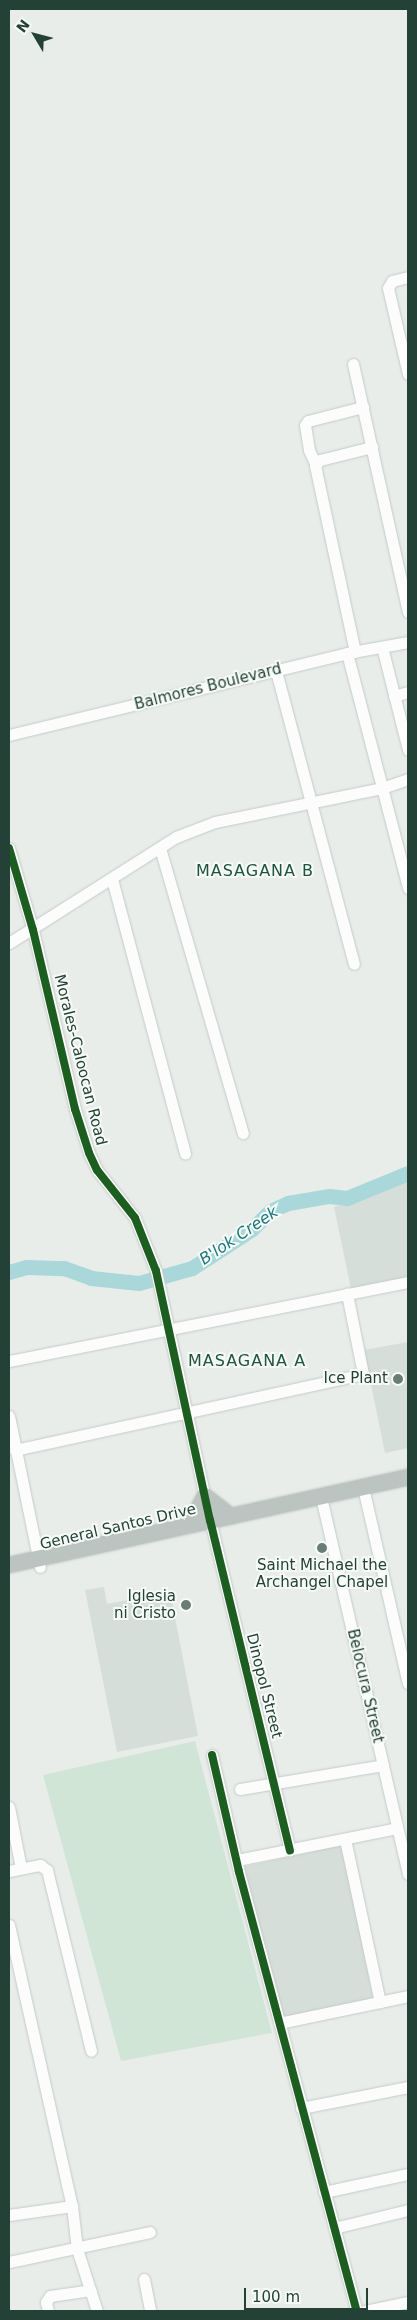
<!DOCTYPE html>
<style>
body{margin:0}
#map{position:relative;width:417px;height:2320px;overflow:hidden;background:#e8edea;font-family:"DejaVu Sans",sans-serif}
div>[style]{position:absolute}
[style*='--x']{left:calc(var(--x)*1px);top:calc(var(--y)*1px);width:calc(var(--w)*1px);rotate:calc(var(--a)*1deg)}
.built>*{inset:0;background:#d6deda}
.green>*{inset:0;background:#d1e5d6}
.river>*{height:15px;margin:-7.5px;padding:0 7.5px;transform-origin:7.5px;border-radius:7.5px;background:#aad8da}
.roads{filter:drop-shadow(0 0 1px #c5cac7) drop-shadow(0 0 1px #c5cac7)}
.minor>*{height:11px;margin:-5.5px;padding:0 5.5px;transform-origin:5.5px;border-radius:5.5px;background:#fcfcfc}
.highway>*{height:16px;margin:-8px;padding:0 8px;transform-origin:8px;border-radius:8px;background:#bcc4c1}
.cycleway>*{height:8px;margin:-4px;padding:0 4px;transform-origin:4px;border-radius:4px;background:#1b5e20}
.dots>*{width:14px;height:14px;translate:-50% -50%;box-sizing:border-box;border:2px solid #f7fbf8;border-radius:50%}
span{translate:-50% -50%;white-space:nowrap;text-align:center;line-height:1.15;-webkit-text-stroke:4px #f7fbf8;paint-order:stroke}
.street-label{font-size:15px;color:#244137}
.poi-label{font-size:15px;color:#244137}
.right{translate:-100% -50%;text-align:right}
.neighbourhood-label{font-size:16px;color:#205442;letter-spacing:1px}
.water-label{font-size:16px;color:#1e777e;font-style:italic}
.frame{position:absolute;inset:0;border:10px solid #244137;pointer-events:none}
.north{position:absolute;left:10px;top:10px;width:50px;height:50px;-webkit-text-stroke:4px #f7fbf8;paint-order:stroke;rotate:307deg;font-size:14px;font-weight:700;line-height:20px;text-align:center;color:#244137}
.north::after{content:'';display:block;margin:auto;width:18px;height:22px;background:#244137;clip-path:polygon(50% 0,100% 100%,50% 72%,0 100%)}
.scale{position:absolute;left:244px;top:2288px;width:124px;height:22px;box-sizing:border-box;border:2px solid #244137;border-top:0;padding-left:6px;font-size:15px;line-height:18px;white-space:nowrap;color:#244137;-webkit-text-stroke:4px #f7fbf8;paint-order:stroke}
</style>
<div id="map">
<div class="built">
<i style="clip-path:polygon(408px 1175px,408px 1277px,351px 1289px,334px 1207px,376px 1192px,391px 1179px)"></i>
<i style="clip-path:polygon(408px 1342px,408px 1448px,385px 1453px,364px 1350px)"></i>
<i style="clip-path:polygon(104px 1587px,107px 1604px,170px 1592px,198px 1736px,117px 1752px,85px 1590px)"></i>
<i style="clip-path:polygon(342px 1845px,373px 1998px,282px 2020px,243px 1867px)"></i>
</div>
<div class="green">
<i style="clip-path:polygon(195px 1741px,272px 2033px,121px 2061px,43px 1775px)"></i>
</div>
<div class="river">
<i style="--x:9;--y:1272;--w:18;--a:-16"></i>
<i style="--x:26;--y:1267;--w:38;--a:2"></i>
<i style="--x:64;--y:1268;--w:29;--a:20"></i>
<i style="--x:91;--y:1278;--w:48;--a:5.9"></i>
<i style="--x:139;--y:1283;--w:55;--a:-15.8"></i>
<i style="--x:192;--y:1268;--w:72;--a:-33"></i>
<i style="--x:252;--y:1229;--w:25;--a:-45"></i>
<i style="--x:270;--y:1211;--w:20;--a:-24"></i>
<i style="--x:288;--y:1203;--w:42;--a:-9.7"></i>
<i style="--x:329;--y:1196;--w:18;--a:6"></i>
<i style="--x:347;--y:1198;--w:66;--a:-22.3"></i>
</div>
<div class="roads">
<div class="minor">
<i style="--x:408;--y:277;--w:16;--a:166"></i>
<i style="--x:392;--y:281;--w:8;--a:120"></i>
<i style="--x:388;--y:288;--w:88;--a:76.9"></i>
<i style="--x:353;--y:364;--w:254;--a:77.5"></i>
<i style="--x:315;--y:463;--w:14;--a:-115"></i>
<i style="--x:309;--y:450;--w:25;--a:-99"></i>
<i style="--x:305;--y:425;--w:5;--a:-53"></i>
<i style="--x:308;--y:421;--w:57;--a:-14.3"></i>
<i style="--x:382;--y:647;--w:106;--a:75.8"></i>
<i style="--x:355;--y:652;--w:191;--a:-102.1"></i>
<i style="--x:315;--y:465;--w:7;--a:-45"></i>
<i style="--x:320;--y:460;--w:54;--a:-14"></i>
<i style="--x:347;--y:653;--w:243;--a:75.4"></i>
<i style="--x:276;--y:671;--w:303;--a:75.1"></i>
<i style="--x:394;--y:696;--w:15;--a:-16"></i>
<i style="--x:9;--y:735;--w:348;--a:-13.6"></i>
<i style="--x:347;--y:653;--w:62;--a:-10.2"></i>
<i style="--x:9;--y:848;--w:85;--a:73.7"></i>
<i style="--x:33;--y:930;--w:184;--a:76.8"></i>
<i style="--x:75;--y:1109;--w:46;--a:72.3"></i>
<i style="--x:89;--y:1153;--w:19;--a:65"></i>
<i style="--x:97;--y:1170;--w:61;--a:51.6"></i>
<i style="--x:135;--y:1218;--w:57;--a:68.4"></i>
<i style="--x:156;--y:1271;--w:255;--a:77.8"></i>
<i style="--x:210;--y:1520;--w:340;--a:76.4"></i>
<i style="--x:160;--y:848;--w:297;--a:73.8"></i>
<i style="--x:112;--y:879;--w:284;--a:75.1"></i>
<i style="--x:9;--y:943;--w:198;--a:-32.4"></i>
<i style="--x:176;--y:837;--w:42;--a:-21"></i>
<i style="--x:215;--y:822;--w:170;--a:-11.5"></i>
<i style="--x:382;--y:788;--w:28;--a:-19"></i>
<i style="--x:9;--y:1361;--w:407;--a:-11.2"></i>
<i style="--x:9;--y:1416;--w:154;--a:78.4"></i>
<i style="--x:15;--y:1450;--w:356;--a:-12.3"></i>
<i style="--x:363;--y:1374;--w:82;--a:-101.3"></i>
<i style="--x:365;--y:1496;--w:192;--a:77.1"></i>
<i style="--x:321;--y:1497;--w:387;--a:77"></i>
<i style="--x:212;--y:1755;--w:120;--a:77"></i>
<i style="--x:239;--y:1872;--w:455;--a:75"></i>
<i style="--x:240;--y:1789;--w:145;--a:-9.5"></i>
<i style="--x:9;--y:1807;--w:62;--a:78.9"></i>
<i style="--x:345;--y:1839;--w:167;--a:77.9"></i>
<i style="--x:237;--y:1860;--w:163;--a:-11.3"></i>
<i style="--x:9;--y:1871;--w:32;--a:-11"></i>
<i style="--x:40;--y:1865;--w:9;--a:36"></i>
<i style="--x:47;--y:1870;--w:186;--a:76.3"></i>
<i style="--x:9;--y:1925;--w:288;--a:77.4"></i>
<i style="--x:72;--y:2206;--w:43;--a:83.4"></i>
<i style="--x:77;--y:2249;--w:65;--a:72.1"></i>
<i style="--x:279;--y:2023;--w:132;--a:-11.8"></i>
<i style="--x:301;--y:2108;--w:109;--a:-11.1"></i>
<i style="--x:324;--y:2192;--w:86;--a:-12.1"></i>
<i style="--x:9;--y:2215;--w:64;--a:-8.1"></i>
<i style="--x:334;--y:2228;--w:76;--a:-13.7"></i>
<i style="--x:9;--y:2262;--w:144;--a:-12"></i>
<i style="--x:144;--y:2279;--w:33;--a:79"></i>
<i style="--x:48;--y:2311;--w:9;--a:-103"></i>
<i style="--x:46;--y:2302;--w:7;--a:-56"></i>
<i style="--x:50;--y:2296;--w:41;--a:-8.3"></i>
<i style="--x:365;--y:2311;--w:44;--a:-11.8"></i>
</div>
<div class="highway">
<i style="--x:189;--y:1525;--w:33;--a:-61"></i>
<i style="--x:205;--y:1496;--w:33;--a:38"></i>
<i style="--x:9;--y:1565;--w:409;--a:-12.4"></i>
</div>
</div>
<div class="cycleway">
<i style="--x:9;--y:848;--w:85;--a:73.7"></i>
<i style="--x:33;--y:930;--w:184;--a:76.8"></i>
<i style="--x:75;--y:1109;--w:46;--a:72.3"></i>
<i style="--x:89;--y:1153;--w:19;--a:65"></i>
<i style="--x:97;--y:1170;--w:61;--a:51.6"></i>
<i style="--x:135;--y:1218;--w:57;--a:68.4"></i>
<i style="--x:156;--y:1271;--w:255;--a:77.8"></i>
<i style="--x:210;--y:1520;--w:340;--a:76.4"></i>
<i style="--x:212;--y:1755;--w:120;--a:77"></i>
<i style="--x:239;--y:1872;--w:455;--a:75"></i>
</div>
<div class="dots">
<i style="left:398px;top:1379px;background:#697d76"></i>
<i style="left:322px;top:1548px;background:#697d76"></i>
<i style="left:186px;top:1605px;background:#697d76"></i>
</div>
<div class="street-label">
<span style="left:208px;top:687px;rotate:-14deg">Balmores Boulevard</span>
<span style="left:80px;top:1060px;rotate:76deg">Morales-Caloocan Road</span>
<span style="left:118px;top:1527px;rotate:-13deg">General Santos Drive</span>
<span style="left:264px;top:1686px;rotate:76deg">Dinopol Street</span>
<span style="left:365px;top:1686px;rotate:77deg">Belocura Street</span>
</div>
<div class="poi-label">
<span class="right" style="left:388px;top:1379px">Ice Plant</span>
<span style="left:322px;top:1574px">Saint Michael the<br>Archangel Chapel</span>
<span class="right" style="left:176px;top:1605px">Iglesia<br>ni Cristo</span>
</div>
<div class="neighbourhood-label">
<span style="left:255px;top:871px">MASAGANA B</span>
<span style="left:247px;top:1361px">MASAGANA A</span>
</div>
<div class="water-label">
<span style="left:239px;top:1236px;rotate:-34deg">B'lok Creek</span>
</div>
<div class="frame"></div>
<div class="north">N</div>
<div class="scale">100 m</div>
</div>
